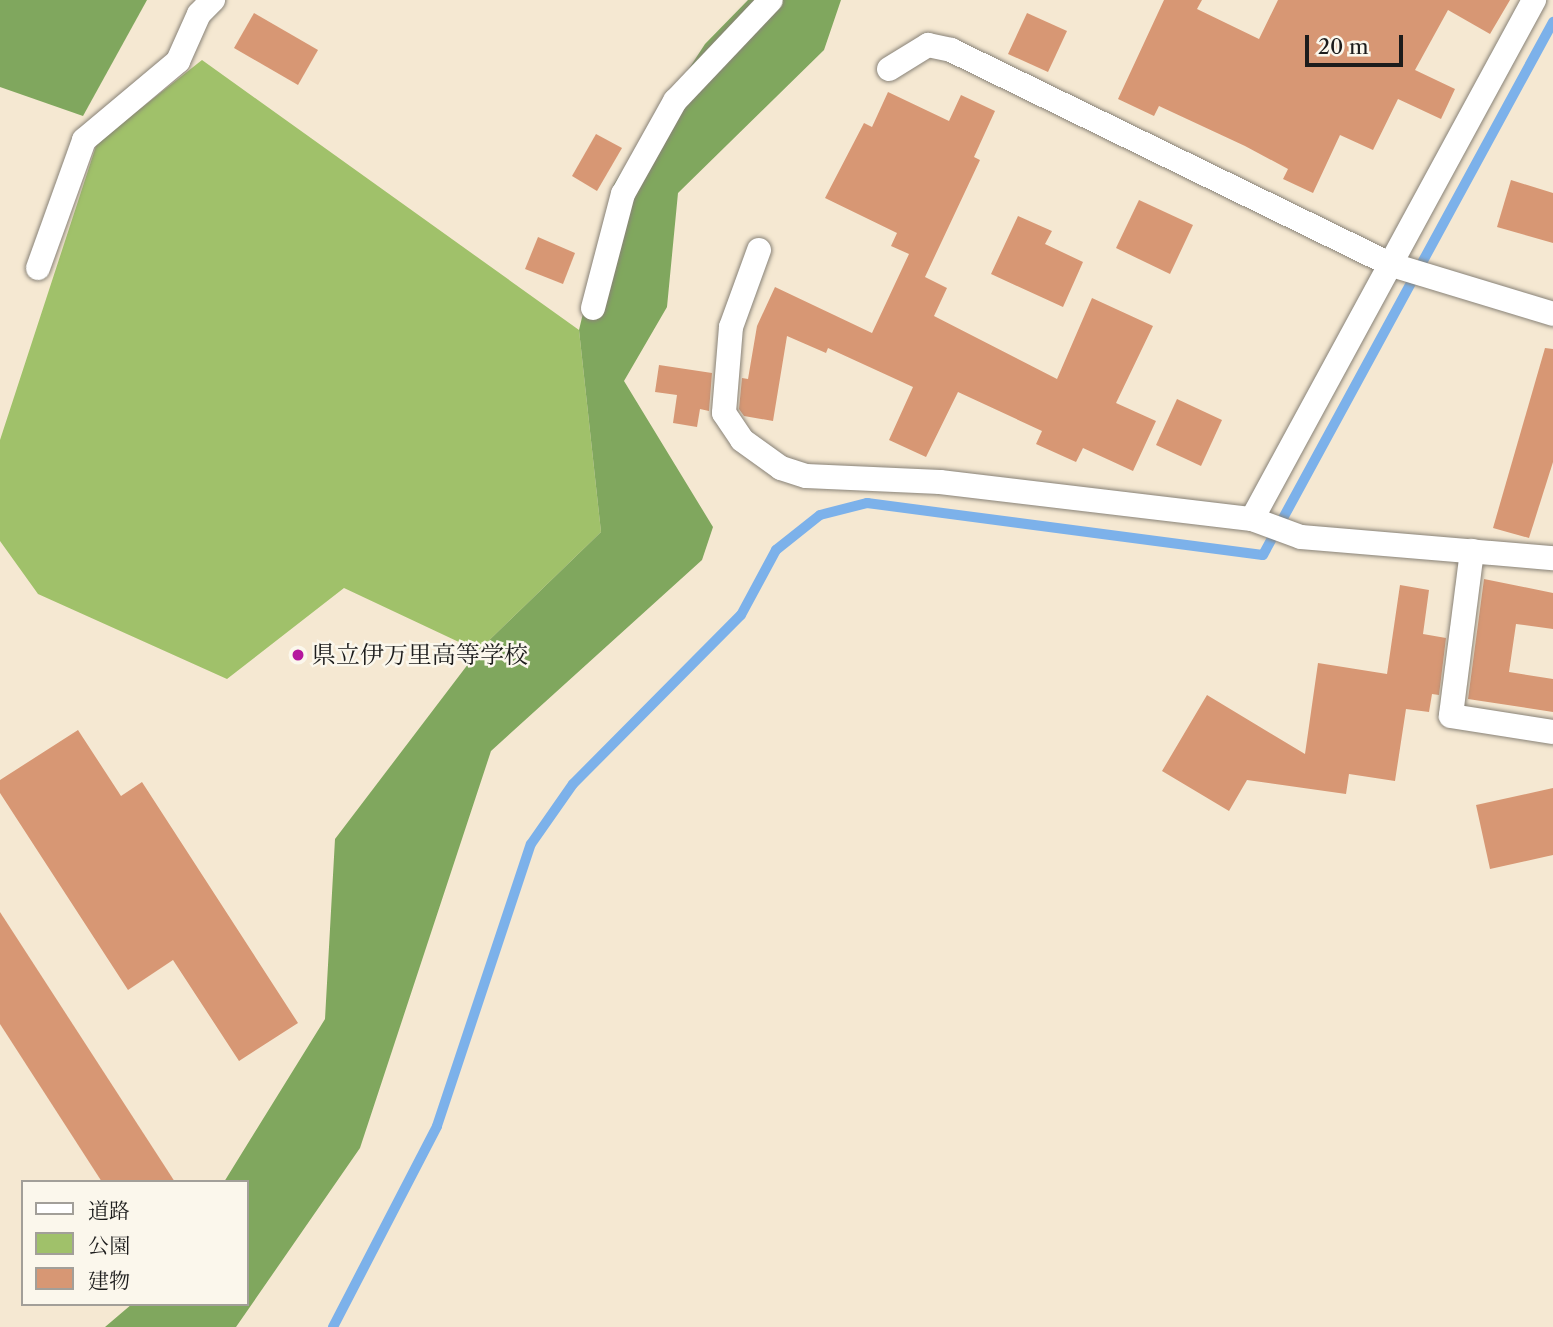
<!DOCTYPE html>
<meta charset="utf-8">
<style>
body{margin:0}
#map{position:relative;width:1553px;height:1327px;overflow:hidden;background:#f5e8d2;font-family:"Libre Caslon Text","Noto Serif JP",serif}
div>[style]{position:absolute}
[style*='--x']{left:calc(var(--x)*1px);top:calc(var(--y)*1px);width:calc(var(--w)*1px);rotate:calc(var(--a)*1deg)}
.green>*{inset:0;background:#a0c16a}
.forest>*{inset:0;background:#80a75e}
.stream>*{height:10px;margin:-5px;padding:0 5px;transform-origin:5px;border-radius:5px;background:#7cb1ea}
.building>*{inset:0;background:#d79774}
.roads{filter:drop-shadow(0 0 2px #888277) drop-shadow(0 0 2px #888277)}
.minor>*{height:24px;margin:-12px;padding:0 12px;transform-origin:12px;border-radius:12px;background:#fff}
.dots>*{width:19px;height:19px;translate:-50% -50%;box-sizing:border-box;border:4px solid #fbf7ec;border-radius:50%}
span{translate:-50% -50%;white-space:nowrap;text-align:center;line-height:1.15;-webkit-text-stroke:5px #fbf7ec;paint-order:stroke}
.poi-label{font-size:24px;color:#1c1c1c}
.left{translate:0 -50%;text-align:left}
.legend{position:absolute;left:21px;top:1180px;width:228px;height:126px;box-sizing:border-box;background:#fbf7ec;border:2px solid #a29f99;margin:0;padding:9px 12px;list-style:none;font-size:21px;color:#1c1c1c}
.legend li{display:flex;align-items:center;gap:14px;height:35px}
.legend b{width:35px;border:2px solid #a29f99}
.scale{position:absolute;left:1305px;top:35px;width:98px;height:32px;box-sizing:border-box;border:4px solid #1c1c1c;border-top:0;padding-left:9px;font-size:21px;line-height:24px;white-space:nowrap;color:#1c1c1c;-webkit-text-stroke:5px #fbf7ec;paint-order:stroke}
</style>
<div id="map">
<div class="green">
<i style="clip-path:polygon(202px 60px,579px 330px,601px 532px,478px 651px,344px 588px,227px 679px,38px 594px,0 541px,0 440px,97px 143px)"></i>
</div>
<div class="forest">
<i style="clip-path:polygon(0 0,147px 0,83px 116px,0 87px)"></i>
<i style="clip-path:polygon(748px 0,841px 0,824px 50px,678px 193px,667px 307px,624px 381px,713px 527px,702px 560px,491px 751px,360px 1148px,236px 1327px,105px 1327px,132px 1304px,247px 1304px,247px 1182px,224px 1182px,325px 1019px,335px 839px,478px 651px,601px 532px,579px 330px,614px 184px,705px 44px)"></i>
</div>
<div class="stream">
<i style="--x:333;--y:1327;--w:226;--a:-62.6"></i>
<i style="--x:437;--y:1126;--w:297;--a:-71.6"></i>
<i style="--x:531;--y:844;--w:73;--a:-55"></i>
<i style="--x:573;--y:784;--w:238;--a:-45.2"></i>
<i style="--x:741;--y:615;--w:74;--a:-61.7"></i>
<i style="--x:776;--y:550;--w:56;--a:-38.5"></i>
<i style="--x:820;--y:515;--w:49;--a:-14.3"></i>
<i style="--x:867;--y:503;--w:399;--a:7.5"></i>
<i style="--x:1263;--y:555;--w:607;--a:-61.45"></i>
</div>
<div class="building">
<i style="clip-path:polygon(1164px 0,1202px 0,1197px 9px,1259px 39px,1278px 0,1510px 0,1490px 34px,1448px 10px,1415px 70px,1455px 89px,1441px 119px,1398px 99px,1373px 150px,1340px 135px,1313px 193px,1283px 179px,1288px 169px,1245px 146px,1159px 106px,1154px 116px,1118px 99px)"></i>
<i style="clip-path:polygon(254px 13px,318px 50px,298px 85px,234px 48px)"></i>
<i style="clip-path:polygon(1027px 13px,1067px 31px,1048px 72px,1008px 54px)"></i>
<i style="clip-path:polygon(888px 92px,949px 121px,961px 95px,995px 111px,974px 157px,980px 160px,925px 277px,947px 288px,934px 316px,1057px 379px,1092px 298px,1153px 326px,1116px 403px,1156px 421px,1133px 471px,1083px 448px,1076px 462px,1036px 444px,1042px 431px,958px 392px,926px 457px,889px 440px,913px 387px,828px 348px,826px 353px,787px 336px,773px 421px,744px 416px,739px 409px,742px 378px,748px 379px,757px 326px,775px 287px,872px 333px,909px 254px,891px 246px,897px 233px,825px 198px,864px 123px,872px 127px)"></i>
<i style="clip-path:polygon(596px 134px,622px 148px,597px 191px,572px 176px)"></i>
<i style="clip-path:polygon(1511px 180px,1553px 193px,1553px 243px,1497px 227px)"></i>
<i style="clip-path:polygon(1139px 200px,1193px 225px,1170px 274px,1116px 248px)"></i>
<i style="clip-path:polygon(1018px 216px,1052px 231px,1045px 244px,1083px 262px,1063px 307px,991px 274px)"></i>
<i style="clip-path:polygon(538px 237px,575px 253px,563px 284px,525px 269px)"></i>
<i style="clip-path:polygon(1545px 348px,1553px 349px,1553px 462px,1529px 538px,1493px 528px)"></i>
<i style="clip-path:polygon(659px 365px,712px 373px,709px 411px,700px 409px,697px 427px,673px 423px,677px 395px,655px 392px)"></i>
<i style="clip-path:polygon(1177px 399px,1222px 420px,1201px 466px,1156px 445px)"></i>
<i style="clip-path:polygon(1484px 579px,1553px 593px,1553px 629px,1516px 624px,1509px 672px,1553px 679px,1553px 712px,1468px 699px)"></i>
<i style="clip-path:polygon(1400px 585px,1429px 590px,1423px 634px,1446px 638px,1439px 695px,1432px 694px,1429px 712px,1406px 709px,1395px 781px,1349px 774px,1346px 794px,1247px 780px,1229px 811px,1162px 771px,1207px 695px,1305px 754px,1318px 663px,1387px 674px)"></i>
<i style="clip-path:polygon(78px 730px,121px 796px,142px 782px,298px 1023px,239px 1061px,173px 960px,128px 990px,0 793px,0 780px)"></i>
<i style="clip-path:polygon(1553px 788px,1553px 855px,1490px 869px,1476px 805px)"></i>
<i style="clip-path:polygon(0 912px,175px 1182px,102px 1182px,0 1024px)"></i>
</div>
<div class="roads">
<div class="minor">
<i style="--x:889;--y:69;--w:46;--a:-31.6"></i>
<i style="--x:928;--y:45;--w:24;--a:12"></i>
<i style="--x:951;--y:50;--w:491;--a:26"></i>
<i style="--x:1392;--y:265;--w:168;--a:16.9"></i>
<i style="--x:759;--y:250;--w:82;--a:110"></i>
<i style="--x:731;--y:327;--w:86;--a:94.7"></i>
<i style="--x:724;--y:413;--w:32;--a:56"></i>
<i style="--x:742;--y:440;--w:48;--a:35.7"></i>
<i style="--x:781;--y:468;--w:26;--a:18"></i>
<i style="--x:806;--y:476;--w:134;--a:2.6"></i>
<i style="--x:940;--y:482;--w:314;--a:6.8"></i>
<i style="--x:1252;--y:519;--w:52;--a:20.2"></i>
<i style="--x:1301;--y:537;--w:253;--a:4.8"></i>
<i style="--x:38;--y:268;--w:136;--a:-70.2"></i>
<i style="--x:84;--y:140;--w:123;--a:-40"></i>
<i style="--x:178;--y:61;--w:51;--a:-65.9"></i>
<i style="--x:199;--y:14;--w:20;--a:-45"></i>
<i style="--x:593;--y:308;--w:118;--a:-75.3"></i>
<i style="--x:623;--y:194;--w:107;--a:-60.8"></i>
<i style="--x:675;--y:101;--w:139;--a:-46.5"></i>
<i style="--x:1252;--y:519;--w:591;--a:-61.48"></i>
<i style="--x:1472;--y:551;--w:166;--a:97.3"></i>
<i style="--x:1451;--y:716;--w:103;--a:8.9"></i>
</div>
</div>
<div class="dots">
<i style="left:298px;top:655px;background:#b5179e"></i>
</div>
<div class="poi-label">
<span class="left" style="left:312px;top:655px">県立伊万里高等学校</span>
</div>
<ul class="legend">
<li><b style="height:9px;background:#fff"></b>道路</li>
<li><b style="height:19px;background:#a0c16a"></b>公園</li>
<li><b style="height:19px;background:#d79774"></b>建物</li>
</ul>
<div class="scale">20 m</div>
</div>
